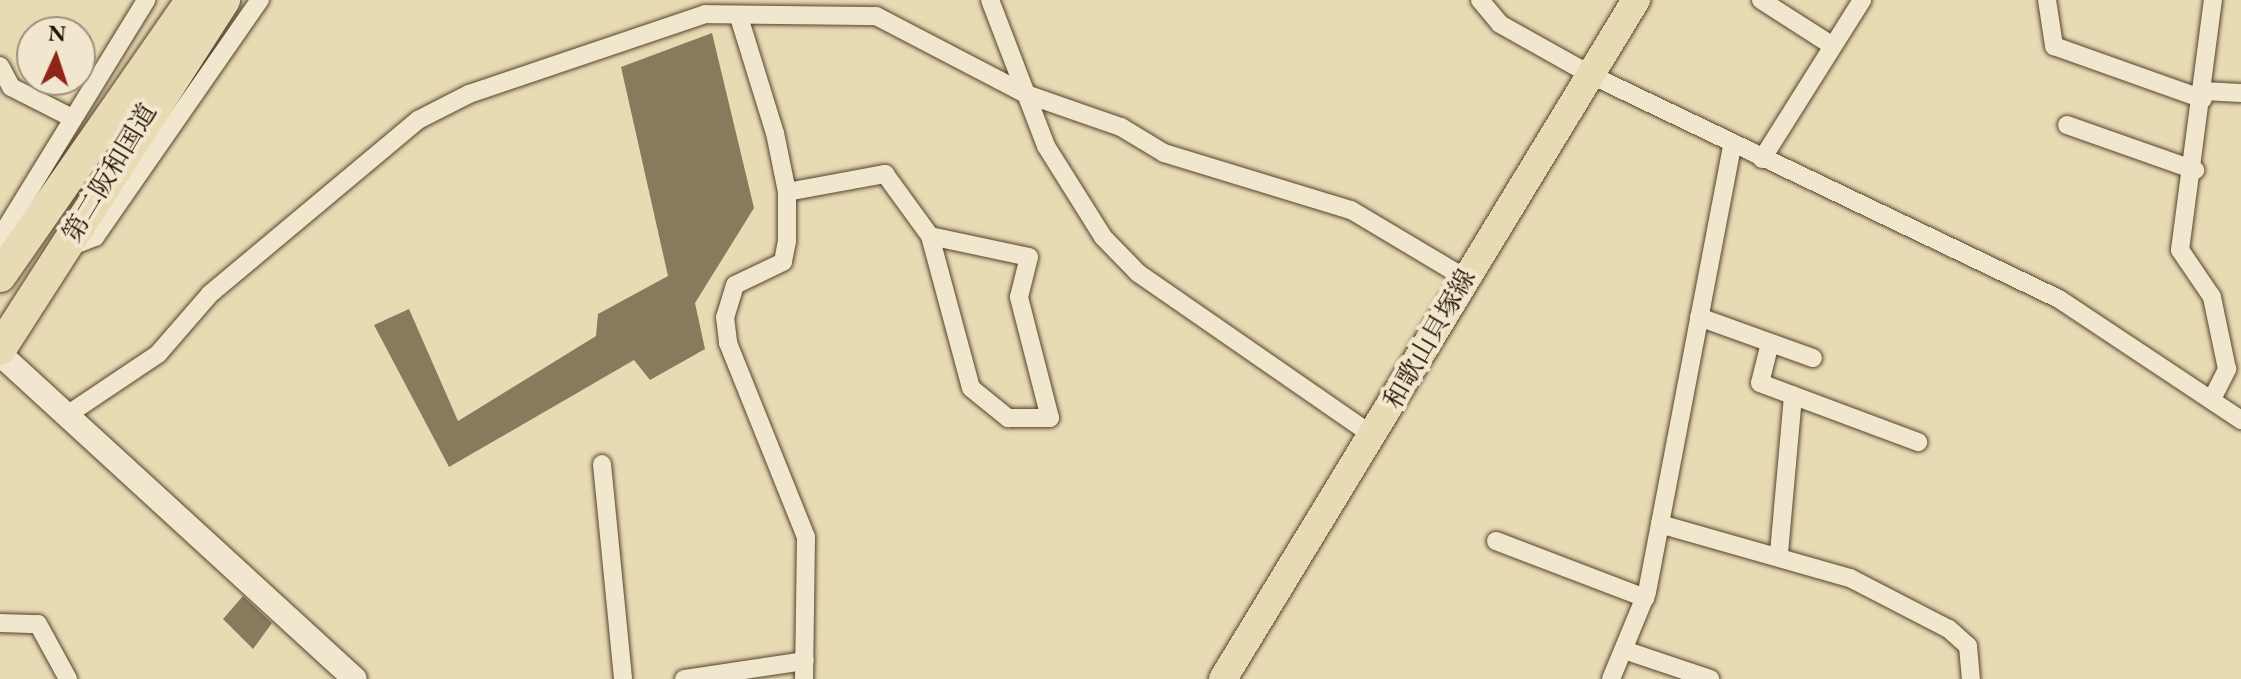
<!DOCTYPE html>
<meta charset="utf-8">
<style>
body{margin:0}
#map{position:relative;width:2241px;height:679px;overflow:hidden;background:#e8dab3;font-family:"EB Garamond","Noto Serif JP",serif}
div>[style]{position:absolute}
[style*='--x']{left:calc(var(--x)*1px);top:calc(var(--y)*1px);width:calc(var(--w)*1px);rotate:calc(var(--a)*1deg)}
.building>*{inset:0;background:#8a7a5d}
.roads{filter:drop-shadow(0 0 2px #55432d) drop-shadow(0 0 2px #55432d)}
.street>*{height:18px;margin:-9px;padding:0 9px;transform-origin:9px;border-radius:9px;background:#f0e7ce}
.secondary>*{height:24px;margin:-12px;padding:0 12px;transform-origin:12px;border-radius:12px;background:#f0e7ce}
.primary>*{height:28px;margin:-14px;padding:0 14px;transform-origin:14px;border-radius:14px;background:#e8dab3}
.highway>*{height:32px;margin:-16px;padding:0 16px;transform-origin:16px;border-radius:16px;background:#e8dab3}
span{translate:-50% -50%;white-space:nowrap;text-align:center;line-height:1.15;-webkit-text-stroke:8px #f0e7ce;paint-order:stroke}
.street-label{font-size:26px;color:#241100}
.north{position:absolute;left:16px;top:16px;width:80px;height:80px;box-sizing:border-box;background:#f0e7ce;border:2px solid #9e917c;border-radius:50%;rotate:3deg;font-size:22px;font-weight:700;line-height:32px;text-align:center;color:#241100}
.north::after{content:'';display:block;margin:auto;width:28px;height:36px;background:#8f2418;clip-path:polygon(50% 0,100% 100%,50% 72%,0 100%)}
</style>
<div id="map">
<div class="building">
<i style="clip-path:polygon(712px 33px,754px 208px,695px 303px,705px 349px,650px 380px,634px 360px,449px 467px,374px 325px,409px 309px,458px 421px,596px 336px,598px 314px,668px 276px,621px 67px)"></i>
<i style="clip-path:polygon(243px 596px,272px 623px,253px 649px,223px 619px)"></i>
</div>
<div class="roads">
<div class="street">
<i style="--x:990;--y:0;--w:156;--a:69"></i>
<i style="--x:1046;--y:146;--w:107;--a:57.9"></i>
<i style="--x:1103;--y:237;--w:50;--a:45.8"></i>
<i style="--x:1138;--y:273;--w:286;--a:34.7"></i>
<i style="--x:1480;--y:0;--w:31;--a:50"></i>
<i style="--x:1500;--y:24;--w:102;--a:29.3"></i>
<i style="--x:1589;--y:74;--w:521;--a:25.58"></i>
<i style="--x:2059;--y:299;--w:219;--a:33.6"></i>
<i style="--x:1761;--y:0;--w:85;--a:32.6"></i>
<i style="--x:2047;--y:0;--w:47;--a:81.3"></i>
<i style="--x:2054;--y:46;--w:158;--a:19.6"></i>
<i style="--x:739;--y:17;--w:121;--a:72.8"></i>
<i style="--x:775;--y:133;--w:60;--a:78.5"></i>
<i style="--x:787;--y:192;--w:49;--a:90"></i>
<i style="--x:787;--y:241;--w:21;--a:101"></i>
<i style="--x:783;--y:262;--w:53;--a:154.4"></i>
<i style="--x:735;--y:285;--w:34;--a:107"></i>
<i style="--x:725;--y:317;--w:26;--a:83"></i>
<i style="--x:728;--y:343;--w:209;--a:68.1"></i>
<i style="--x:806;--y:537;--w:142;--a:90.8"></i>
<i style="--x:0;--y:66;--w:24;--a:62"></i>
<i style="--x:11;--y:87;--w:68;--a:26.9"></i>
<i style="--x:2203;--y:91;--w:38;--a:3"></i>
<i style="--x:2067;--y:125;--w:136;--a:19.4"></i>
<i style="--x:1762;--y:159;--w:188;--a:-57.8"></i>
<i style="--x:787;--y:192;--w:100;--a:-10.4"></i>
<i style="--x:885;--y:174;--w:77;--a:54"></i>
<i style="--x:930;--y:236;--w:157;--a:74.9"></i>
<i style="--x:971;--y:388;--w:48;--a:39"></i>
<i style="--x:1008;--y:418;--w:42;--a:0"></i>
<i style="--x:1050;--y:418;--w:125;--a:-104.4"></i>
<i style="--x:1019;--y:297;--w:41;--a:-76"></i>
<i style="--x:1029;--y:257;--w:101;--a:-168"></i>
<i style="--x:69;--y:247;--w:28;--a:-21"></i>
<i style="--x:95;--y:237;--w:289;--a:-55.2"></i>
<i style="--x:2;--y:263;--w:35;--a:-83"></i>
<i style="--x:6;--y:228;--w:268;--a:-58.4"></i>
<i style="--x:1699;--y:317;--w:121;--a:19.8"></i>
<i style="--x:1770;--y:343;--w:41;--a:104"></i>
<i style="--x:1760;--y:383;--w:169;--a:20.5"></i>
<i style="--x:2212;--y:399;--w:34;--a:-63"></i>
<i style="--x:2227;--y:369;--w:74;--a:-101.8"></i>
<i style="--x:2212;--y:297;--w:57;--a:-124.2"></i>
<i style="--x:2180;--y:250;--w:252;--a:-82.5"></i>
<i style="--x:70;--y:413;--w:106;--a:-33.8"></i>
<i style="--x:158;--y:354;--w:79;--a:-49.1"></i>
<i style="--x:210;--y:294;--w:271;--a:-39.9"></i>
<i style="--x:418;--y:120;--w:57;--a:-27"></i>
<i style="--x:469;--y:94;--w:249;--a:-18.7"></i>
<i style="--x:705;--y:14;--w:171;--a:0.7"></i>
<i style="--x:876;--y:16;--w:169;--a:27.5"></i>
<i style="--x:1026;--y:94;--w:101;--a:19.2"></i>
<i style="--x:1121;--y:127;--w:50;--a:31.2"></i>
<i style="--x:1164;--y:153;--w:195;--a:17"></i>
<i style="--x:1351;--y:210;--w:133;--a:30.8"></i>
<i style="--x:602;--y:464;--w:216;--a:84.4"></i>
<i style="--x:1660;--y:524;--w:198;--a:15.9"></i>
<i style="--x:1850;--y:578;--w:111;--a:27.3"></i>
<i style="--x:1949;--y:629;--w:25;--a:42"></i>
<i style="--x:1968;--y:646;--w:33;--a:85"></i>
<i style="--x:1496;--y:541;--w:160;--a:20.9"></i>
<i style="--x:1779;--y:553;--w:158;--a:-84.9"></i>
<i style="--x:0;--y:623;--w:38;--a:2"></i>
<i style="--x:38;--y:624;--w:63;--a:61.4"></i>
<i style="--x:1624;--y:650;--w:91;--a:18.6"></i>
<i style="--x:684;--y:679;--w:122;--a:-8.5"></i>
<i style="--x:1611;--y:679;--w:94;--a:-67.5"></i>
<i style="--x:1647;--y:592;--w:455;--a:-79.2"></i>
</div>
<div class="secondary">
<i style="--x:0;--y:354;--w:481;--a:42.5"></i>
</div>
<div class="primary">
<i style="--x:1223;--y:679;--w:795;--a:-58.69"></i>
</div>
<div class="highway">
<i style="--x:0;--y:276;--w:336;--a:-55.2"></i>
<i style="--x:0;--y:349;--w:415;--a:-57.3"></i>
</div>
</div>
<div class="street-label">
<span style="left:110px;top:173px;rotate:-59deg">第二阪和国道</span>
<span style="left:1430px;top:339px;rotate:-60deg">和歌山貝塚線</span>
</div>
<div class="north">N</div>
</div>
